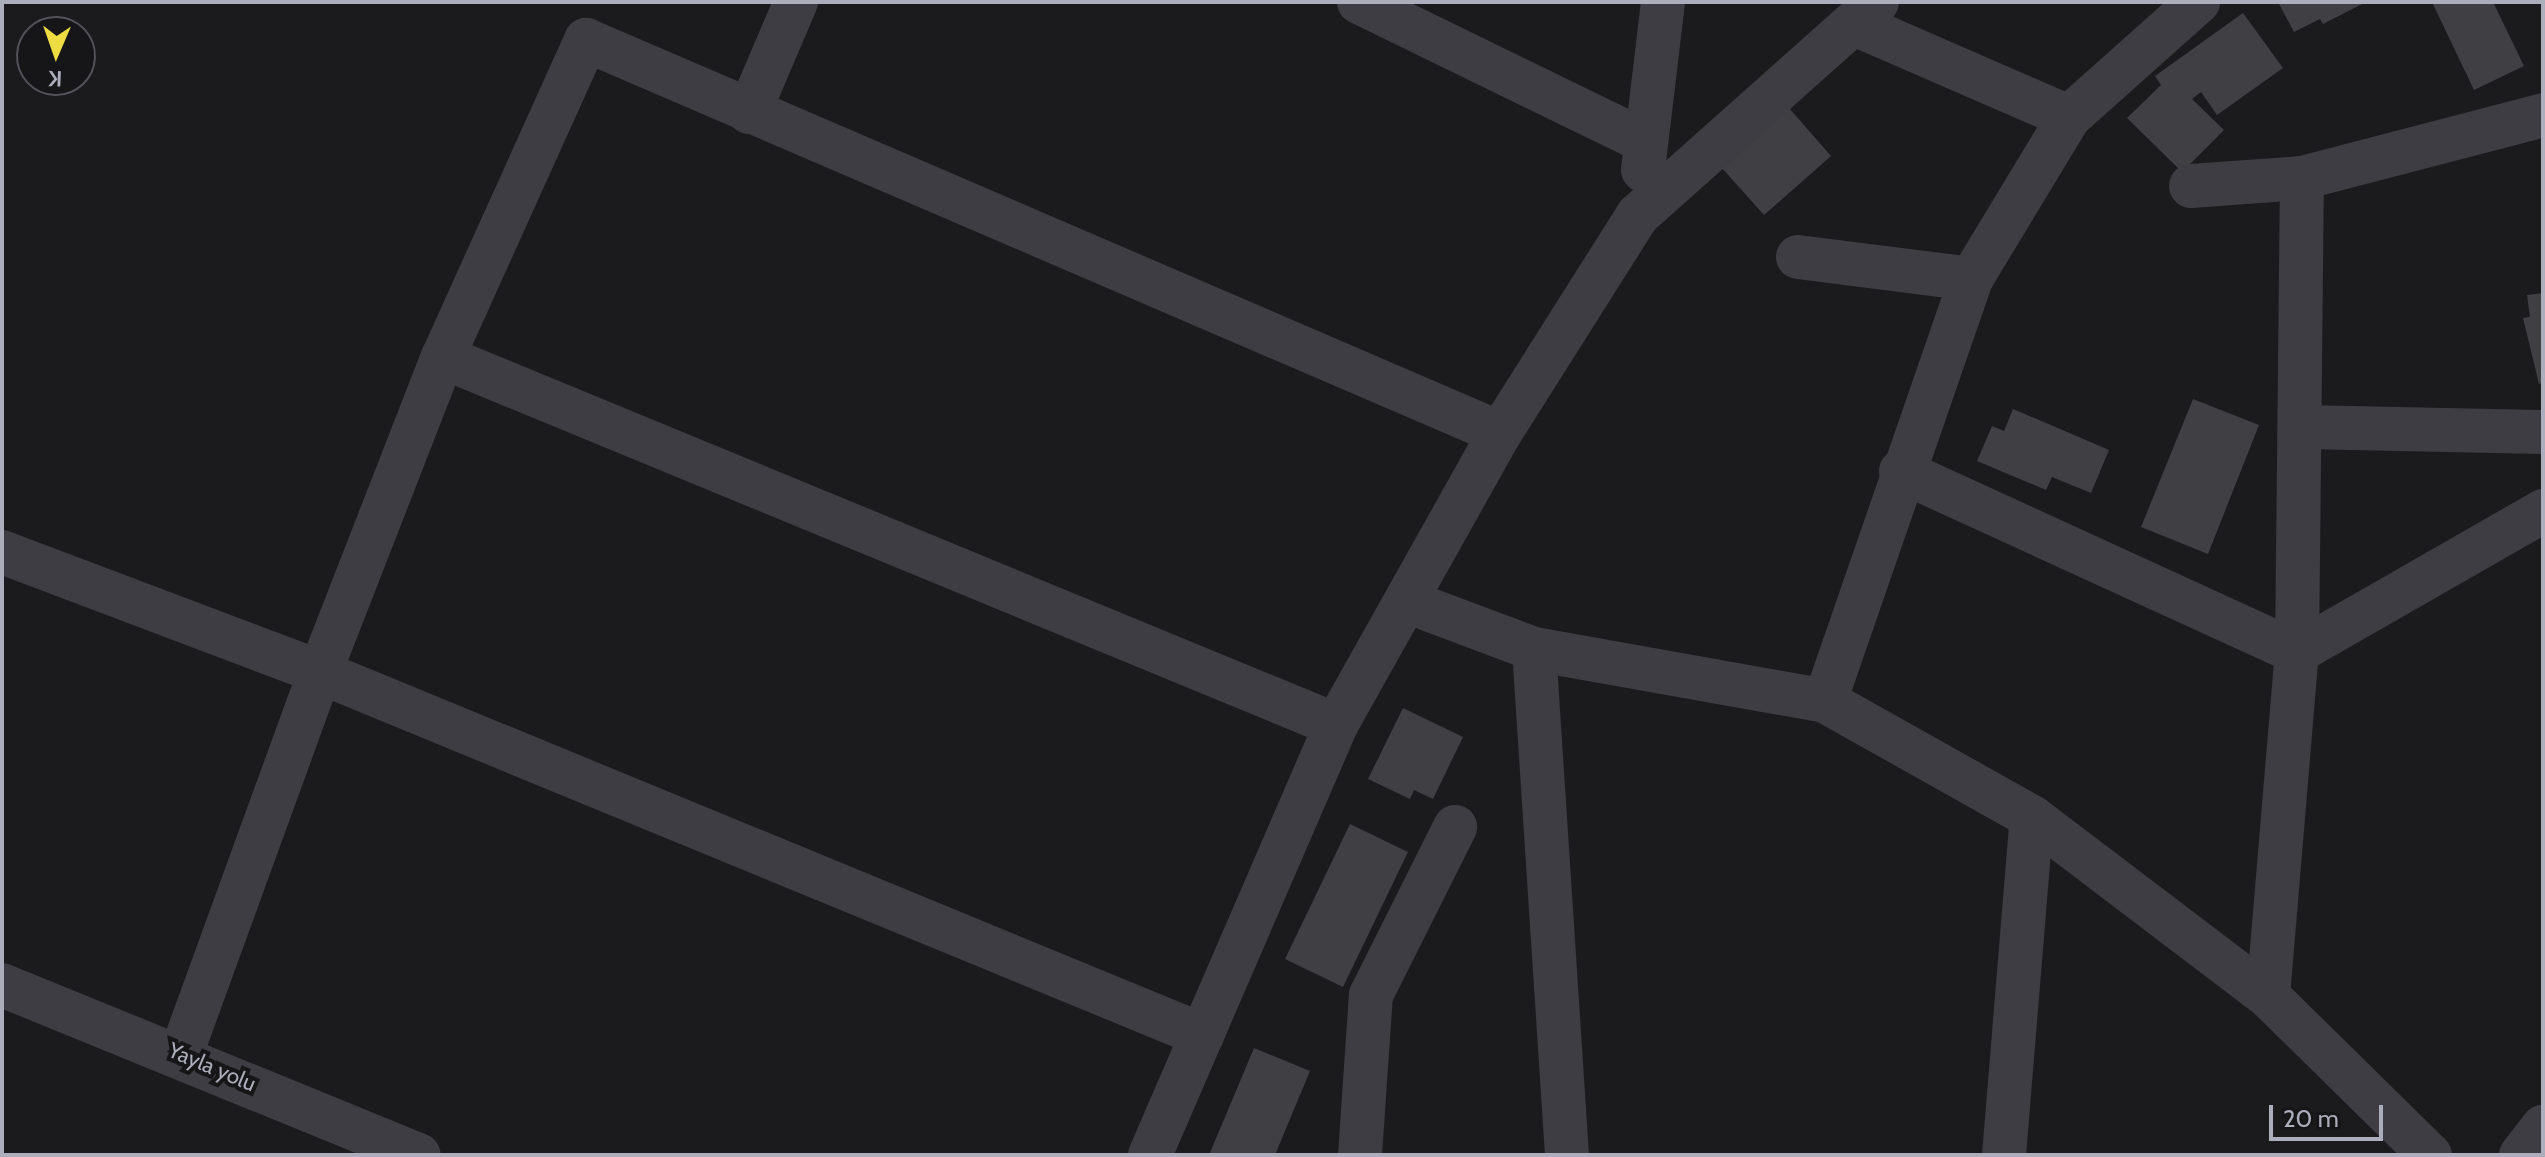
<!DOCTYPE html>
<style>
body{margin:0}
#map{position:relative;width:2545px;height:1157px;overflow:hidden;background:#1b1a1d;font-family:Cabin,sans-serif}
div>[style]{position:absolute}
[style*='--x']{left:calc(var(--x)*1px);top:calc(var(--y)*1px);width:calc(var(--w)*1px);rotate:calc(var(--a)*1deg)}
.building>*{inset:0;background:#403f44}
.minor>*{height:44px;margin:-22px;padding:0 22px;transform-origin:22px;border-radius:22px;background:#3e3d44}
span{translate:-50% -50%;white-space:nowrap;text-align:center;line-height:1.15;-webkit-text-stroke:8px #161518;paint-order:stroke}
.street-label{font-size:22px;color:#adaebc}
.frame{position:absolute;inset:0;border:4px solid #adaebc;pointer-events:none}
.north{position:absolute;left:16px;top:16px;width:80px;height:80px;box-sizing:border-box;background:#161518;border:2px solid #52525a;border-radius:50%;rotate:182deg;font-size:22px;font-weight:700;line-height:32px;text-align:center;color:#adaebc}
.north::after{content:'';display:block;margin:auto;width:28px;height:36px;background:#eddd42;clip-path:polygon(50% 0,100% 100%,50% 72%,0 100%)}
.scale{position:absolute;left:2269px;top:1105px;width:114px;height:36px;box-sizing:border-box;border:4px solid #adaebc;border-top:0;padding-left:10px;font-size:24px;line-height:28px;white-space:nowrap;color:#adaebc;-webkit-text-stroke:6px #161518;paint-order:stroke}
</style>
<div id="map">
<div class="building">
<i style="clip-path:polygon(2278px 2px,2366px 2px,2323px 24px,2320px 19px,2294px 32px)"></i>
<i style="clip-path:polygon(2432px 2px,2493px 2px,2524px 66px,2474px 90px)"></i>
<i style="clip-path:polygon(2243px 13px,2283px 68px,2217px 115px,2201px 92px,2192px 99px,2224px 130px,2182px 172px,2127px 118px,2161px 85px,2155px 76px)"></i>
<i style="clip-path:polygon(1789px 108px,1831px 156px,1764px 215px,1721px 167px)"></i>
<i style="clip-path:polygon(2543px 293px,2543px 383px,2539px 384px,2523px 318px,2530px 317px,2527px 295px)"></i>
<i style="clip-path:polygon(2193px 399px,2259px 425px,2208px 554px,2141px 527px)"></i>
<i style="clip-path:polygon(2013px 409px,2109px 450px,2091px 493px,2052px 477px,2046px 490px,1977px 461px,1992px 426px,2004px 431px)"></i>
<i style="clip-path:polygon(1403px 708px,1463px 737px,1433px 799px,1414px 790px,1410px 799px,1368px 779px)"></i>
<i style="clip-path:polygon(1350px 824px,1408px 852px,1343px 987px,1285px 959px)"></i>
<i style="clip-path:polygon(1254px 1048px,1310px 1071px,1275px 1155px,1209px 1155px)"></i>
</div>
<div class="minor">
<i style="--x:1359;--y:2;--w:319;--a:26"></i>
<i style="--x:1857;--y:25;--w:231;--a:23.5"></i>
<i style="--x:749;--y:112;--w:120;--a:-66.9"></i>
<i style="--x:1643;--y:170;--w:169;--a:-83.2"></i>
<i style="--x:2191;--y:186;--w:111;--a:-4.1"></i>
<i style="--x:2302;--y:178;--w:249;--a:-14.6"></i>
<i style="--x:1798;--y:257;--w:174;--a:7.2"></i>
<i style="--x:443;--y:357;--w:966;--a:22.4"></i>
<i style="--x:2303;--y:427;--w:240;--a:1.2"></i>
<i style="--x:1901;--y:471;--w:435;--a:24.6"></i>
<i style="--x:2297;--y:652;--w:284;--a:-29.8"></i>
<i style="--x:2;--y:552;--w:340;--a:20.7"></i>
<i style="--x:320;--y:672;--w:954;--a:22.37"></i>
<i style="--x:1406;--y:601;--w:137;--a:20.6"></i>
<i style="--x:1534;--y:649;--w:296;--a:10.1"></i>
<i style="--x:1825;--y:701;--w:237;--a:29.3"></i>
<i style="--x:2032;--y:817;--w:296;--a:37.2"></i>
<i style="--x:2268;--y:996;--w:227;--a:44.5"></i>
<i style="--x:1534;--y:649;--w:507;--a:86.27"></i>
<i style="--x:1825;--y:701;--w:447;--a:-70.9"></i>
<i style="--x:1971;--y:279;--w:189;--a:-58.8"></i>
<i style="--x:2069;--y:117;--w:173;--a:-41.7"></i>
<i style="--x:2;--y:985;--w:450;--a:22.2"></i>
<i style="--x:2268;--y:996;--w:345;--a:-85.2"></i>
<i style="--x:2297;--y:652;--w:474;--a:-89.4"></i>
<i style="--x:181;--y:1054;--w:407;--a:-70"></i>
<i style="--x:320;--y:672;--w:338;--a:-68.7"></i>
<i style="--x:443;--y:357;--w:348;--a:-65.7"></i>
<i style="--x:586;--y:40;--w:995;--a:23.27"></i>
<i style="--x:1150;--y:1155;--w:469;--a:-66.6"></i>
<i style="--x:1336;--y:725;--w:335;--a:-60.7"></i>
<i style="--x:1500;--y:433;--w:258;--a:-57.7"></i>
<i style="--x:1638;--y:215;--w:320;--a:-41.7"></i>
<i style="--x:1360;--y:1155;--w:160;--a:-86.1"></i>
<i style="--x:1371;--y:995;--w:188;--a:-63.4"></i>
<i style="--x:2004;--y:1155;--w:339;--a:-85.3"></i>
<i style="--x:2521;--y:1155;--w:36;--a:-52"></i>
</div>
<div class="street-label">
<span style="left:212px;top:1067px;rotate:23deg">Yayla yolu</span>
</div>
<div class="frame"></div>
<div class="north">K</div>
<div class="scale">20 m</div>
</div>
